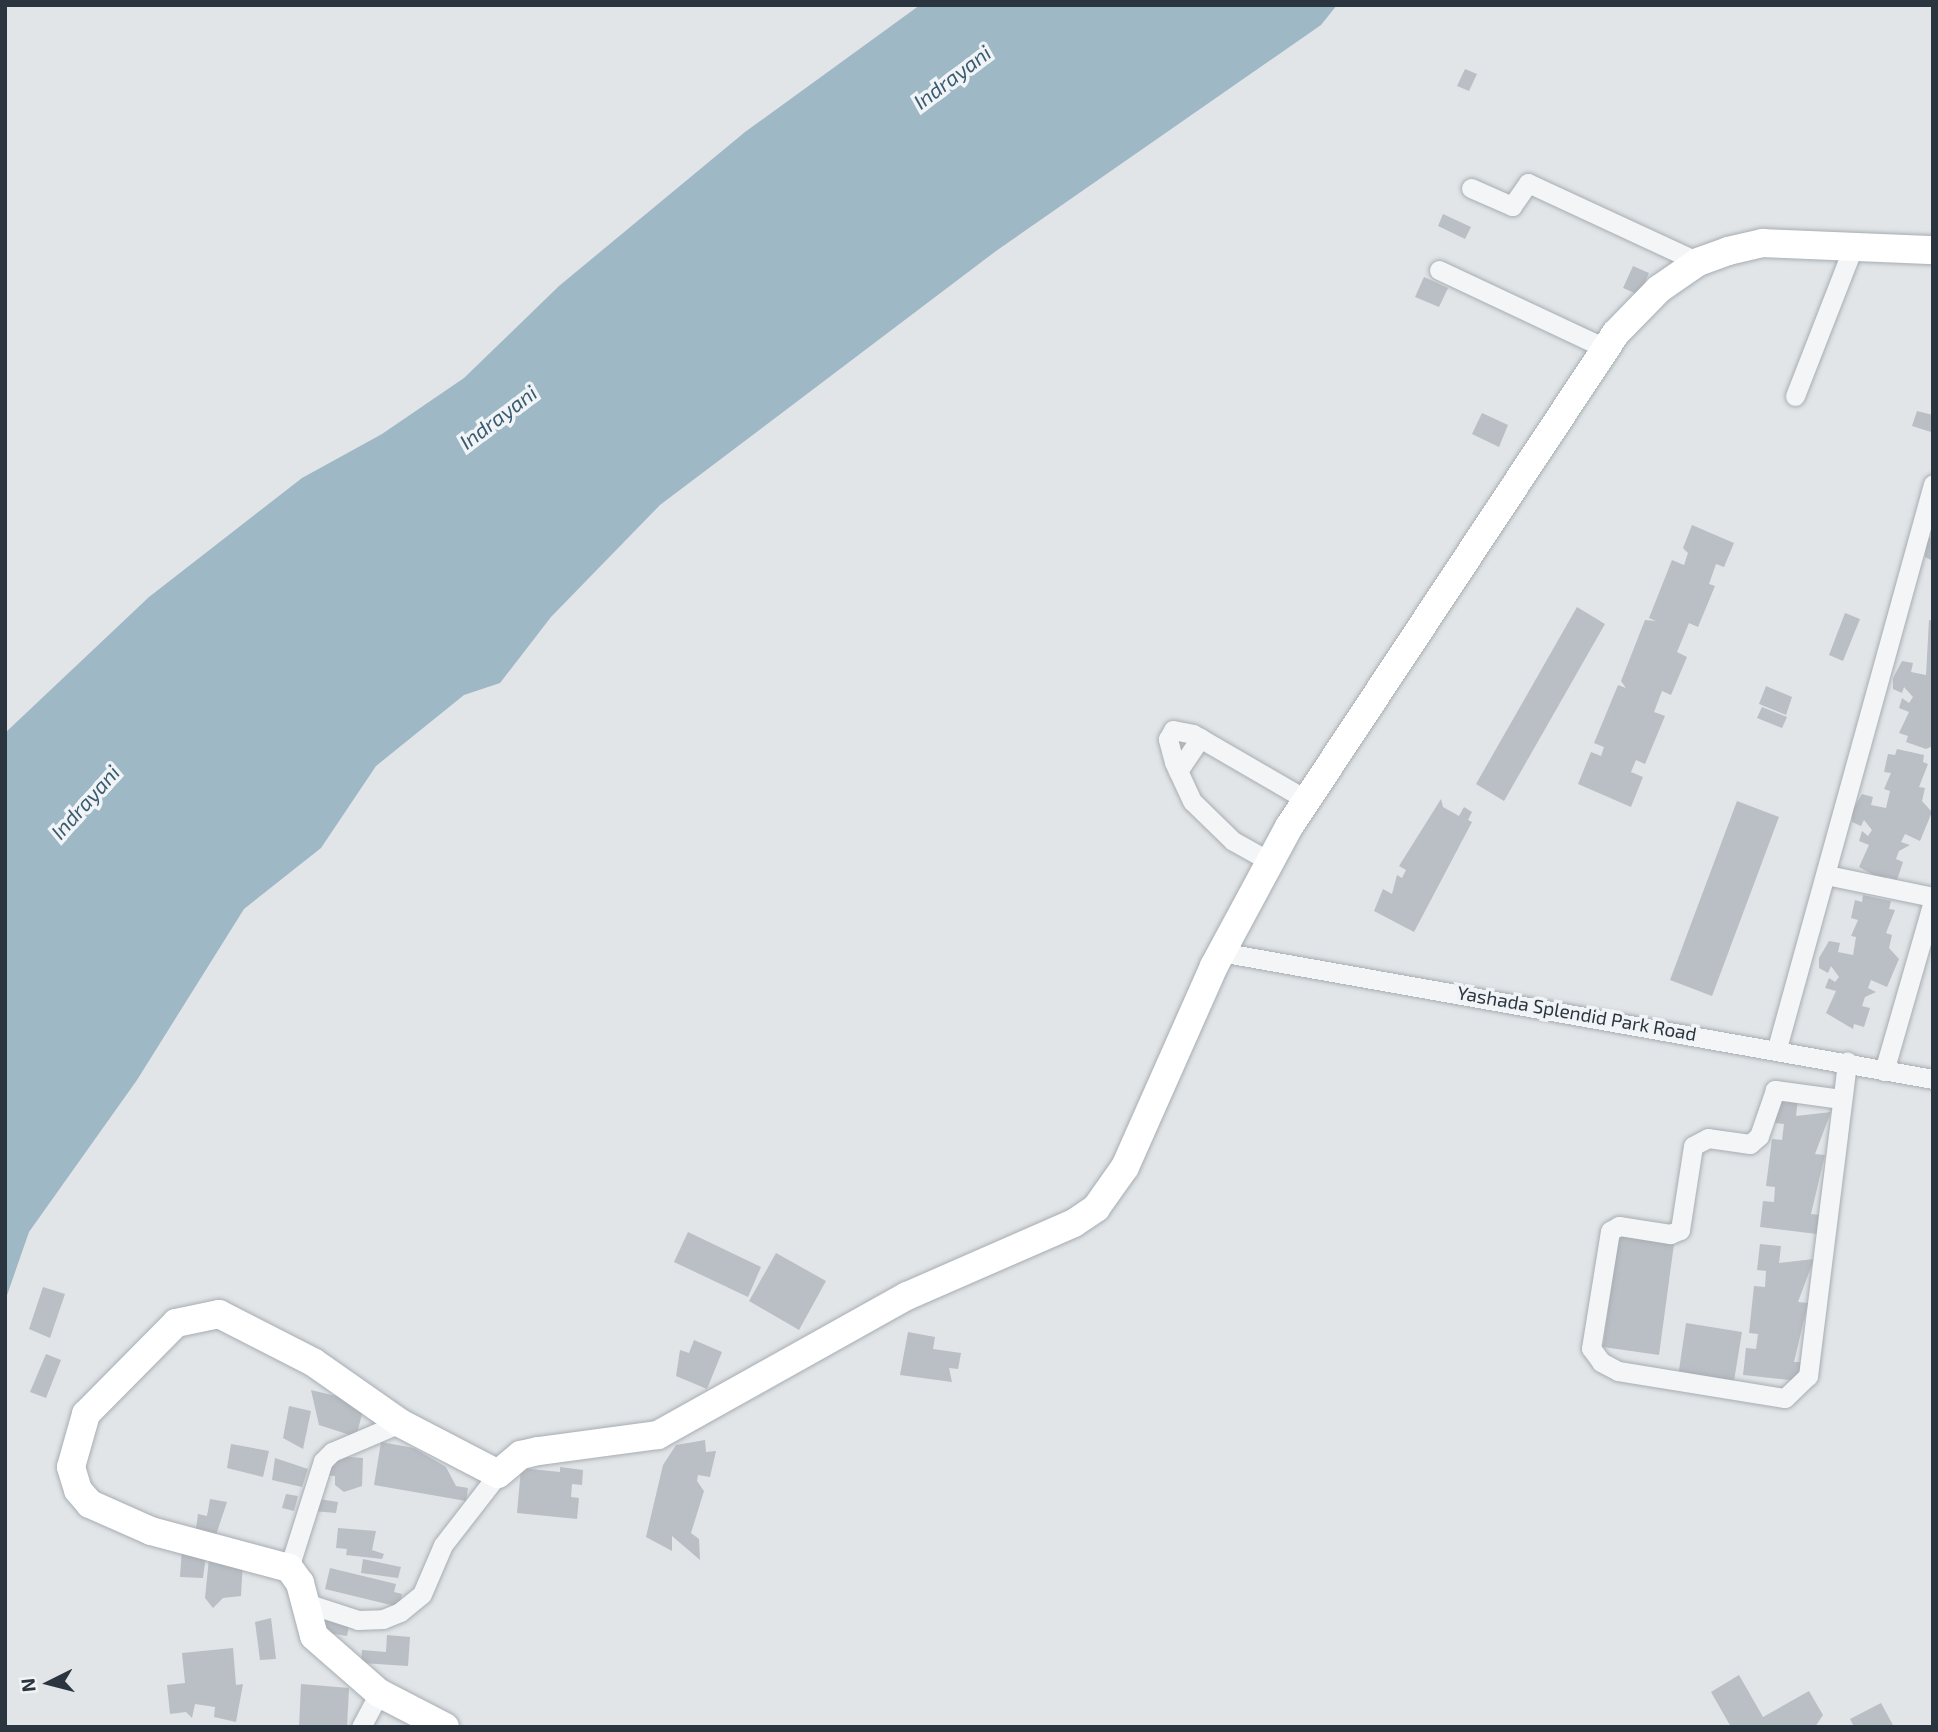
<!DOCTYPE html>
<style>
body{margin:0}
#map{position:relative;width:1938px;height:1732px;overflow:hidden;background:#e1e5e8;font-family:"Exo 2",sans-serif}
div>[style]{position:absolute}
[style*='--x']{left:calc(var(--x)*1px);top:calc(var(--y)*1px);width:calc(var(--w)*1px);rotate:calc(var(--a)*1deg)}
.water>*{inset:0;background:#9fb8c5}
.building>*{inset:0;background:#b9bfc5}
.roads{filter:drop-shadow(0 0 2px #a7adb2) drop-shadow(0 0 2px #a7adb2)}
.street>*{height:19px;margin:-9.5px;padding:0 9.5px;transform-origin:9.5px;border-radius:9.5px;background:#f4f5f7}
.secondary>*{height:28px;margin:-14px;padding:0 14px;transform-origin:14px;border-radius:14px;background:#fff}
span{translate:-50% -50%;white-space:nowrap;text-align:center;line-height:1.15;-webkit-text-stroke:7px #f1f4f6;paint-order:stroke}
.street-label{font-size:19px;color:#2b353f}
.water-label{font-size:21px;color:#395a6f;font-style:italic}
.frame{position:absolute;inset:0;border:7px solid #2b353f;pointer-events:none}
.north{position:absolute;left:14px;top:1648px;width:70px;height:70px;-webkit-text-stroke:5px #f1f4f6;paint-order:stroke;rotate:264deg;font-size:19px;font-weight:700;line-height:28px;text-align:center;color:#2b353f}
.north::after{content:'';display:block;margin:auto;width:24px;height:32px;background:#2b353f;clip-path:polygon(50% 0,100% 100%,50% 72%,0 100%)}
</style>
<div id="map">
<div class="water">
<i style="clip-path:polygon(920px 5px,1337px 5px,1321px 25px,996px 251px,660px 505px,551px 617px,500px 683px,464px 695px,376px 766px,321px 848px,244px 909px,137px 1080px,29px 1232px,5px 1301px,5px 733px,149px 597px,302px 478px,382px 434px,464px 378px,559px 286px,745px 132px)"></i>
</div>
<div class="building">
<i style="clip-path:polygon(1465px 69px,1477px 74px,1469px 91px,1457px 86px)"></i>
<i style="clip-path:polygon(1443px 214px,1471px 227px,1465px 239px,1438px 226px)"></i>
<i style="clip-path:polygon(1633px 266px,1649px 273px,1639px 295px,1623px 288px)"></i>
<i style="clip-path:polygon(1424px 277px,1448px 288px,1439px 307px,1415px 297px)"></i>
<i style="clip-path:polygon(1917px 411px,1933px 415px,1931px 432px,1912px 426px)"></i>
<i style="clip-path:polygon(1482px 413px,1508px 425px,1499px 447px,1472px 434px)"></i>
<i style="clip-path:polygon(1692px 525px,1734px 543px,1724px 567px,1716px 564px,1709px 584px,1715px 586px,1698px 627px,1689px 623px,1677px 652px,1687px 657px,1671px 695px,1662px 691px,1654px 712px,1665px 716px,1645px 764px,1636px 760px,1631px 772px,1643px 777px,1631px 807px,1578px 784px,1591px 752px,1601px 756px,1604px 747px,1594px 743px,1618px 685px,1626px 688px,1621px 681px,1645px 620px,1656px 621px,1649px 618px,1672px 560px,1684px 565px,1688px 553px,1683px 548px)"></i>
<i style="clip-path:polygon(1927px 536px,1933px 540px,1933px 561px,1925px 557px)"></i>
<i style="clip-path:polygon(1577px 607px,1605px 624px,1504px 801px,1476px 784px)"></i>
<i style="clip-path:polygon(1845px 613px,1860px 619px,1843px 661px,1829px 655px)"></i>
<i style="clip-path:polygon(1929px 620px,1933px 621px,1933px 746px,1926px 749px,1906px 742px,1908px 736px,1899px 733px,1909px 712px,1899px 708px,1902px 698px,1909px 703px,1913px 697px,1904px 687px,1902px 693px,1893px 689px,1893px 678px,1902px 661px,1913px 663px,1911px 672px,1926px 675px)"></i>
<i style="clip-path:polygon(1766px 686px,1792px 697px,1786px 715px,1759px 704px)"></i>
<i style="clip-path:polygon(1762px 707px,1787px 717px,1782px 728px,1757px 718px)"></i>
<i style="clip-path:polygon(1897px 749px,1924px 755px,1923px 762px,1928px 764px,1919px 787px,1925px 788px,1922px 801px,1932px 812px,1920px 841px,1905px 834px,1901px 842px,1910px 845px,1899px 851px,1896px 859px,1903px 862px,1897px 880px,1887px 877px,1886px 882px,1859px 867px,1869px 845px,1859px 841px,1862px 831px,1868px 836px,1872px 830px,1864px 820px,1861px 826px,1852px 822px,1852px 811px,1862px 794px,1873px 797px,1871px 805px,1886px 808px,1890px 791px,1884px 789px,1891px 773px,1884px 772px,1888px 754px,1895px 755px)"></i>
<i style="clip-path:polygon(1441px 799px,1443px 807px,1459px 816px,1464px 807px,1472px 812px,1468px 820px,1472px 822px,1414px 932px,1374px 911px,1383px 889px,1392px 894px,1397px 875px,1402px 878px,1406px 870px,1399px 866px)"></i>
<i style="clip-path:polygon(1737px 801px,1779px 817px,1712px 996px,1670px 980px)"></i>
<i style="clip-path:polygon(1863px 895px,1891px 901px,1889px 909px,1895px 910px,1886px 933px,1892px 935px,1889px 948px,1899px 959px,1887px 987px,1871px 980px,1868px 988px,1876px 992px,1865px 997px,1862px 1006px,1870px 1008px,1864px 1027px,1854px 1024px,1853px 1029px,1826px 1013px,1836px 991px,1825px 988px,1829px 978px,1835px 982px,1839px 977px,1831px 966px,1828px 973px,1819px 968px,1819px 958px,1829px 941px,1840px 943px,1838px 952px,1853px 955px,1856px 937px,1851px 936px,1858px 920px,1851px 918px,1855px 900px,1862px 902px)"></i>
<i style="clip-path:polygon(1778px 1096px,1798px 1099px,1796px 1116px,1831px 1112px,1815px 1154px,1825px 1155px,1811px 1214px,1819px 1215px,1817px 1234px,1760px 1227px,1763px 1201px,1774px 1202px,1775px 1187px,1766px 1186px,1772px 1139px,1782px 1140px,1784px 1124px,1775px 1123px)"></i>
<i style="clip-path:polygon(688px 1232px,761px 1267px,748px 1297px,674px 1262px)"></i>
<i style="clip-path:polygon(1618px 1236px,1674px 1244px,1659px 1355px,1603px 1347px)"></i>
<i style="clip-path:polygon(1760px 1244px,1781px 1246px,1779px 1263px,1814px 1259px,1798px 1302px,1808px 1303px,1794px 1362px,1802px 1362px,1799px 1381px,1743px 1375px,1746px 1348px,1756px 1349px,1758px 1334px,1749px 1333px,1754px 1286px,1765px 1287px,1766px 1271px,1757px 1270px)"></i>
<i style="clip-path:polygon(776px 1253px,826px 1281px,799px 1330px,749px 1301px)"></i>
<i style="clip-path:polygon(43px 1287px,65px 1294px,50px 1338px,29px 1329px)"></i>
<i style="clip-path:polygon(1686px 1323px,1742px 1332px,1733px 1387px,1678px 1377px)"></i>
<i style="clip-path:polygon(908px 1332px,935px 1337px,933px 1349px,961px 1353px,958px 1369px,949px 1368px,952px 1382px,900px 1375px)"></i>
<i style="clip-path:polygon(694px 1340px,722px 1352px,707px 1389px,676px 1376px,680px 1350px,689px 1353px)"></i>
<i style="clip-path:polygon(46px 1354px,61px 1360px,46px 1398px,30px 1392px)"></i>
<i style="clip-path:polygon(311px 1390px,365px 1403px,356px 1437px,319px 1425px)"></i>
<i style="clip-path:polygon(289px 1406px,311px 1411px,303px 1449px,283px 1438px)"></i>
<i style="clip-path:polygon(705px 1440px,706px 1452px,716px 1451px,710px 1477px,698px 1475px,697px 1481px,704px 1491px,691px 1533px,699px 1539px,700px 1560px,672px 1536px,672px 1551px,646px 1537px,663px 1465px,676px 1445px)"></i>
<i style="clip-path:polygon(381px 1442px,414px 1448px,446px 1467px,456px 1486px,468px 1488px,466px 1501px,374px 1485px)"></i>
<i style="clip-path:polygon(231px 1444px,269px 1451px,263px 1477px,227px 1468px)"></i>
<i style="clip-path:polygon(337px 1456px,363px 1458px,362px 1486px,344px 1492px,335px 1485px,335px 1476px,324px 1475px)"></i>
<i style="clip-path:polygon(275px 1458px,308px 1469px,302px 1487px,272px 1480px)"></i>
<i style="clip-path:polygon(560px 1467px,583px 1470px,582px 1485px,572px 1484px,571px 1497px,579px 1498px,577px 1519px,517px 1513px,521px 1468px,560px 1472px)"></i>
<i style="clip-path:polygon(286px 1494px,298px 1496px,294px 1511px,282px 1508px)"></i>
<i style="clip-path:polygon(313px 1498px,338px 1502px,336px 1513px,313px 1511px)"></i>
<i style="clip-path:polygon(210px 1499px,227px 1502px,214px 1541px,195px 1535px,198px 1514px,207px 1516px)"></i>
<i style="clip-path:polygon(338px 1528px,376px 1531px,372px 1550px,384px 1554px,382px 1559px,346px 1555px,347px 1549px,336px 1548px)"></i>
<i style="clip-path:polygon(182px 1547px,207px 1548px,203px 1578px,180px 1577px)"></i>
<i style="clip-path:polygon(209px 1558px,243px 1560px,241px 1596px,223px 1598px,213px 1608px,205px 1598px)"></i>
<i style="clip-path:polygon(363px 1559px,401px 1567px,398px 1578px,361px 1573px)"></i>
<i style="clip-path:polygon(330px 1568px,396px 1584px,394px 1592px,402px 1594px,399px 1607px,325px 1589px)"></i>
<i style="clip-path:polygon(319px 1615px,350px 1621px,347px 1636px,316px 1631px)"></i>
<i style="clip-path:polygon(271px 1618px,276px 1659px,260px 1660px,255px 1622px)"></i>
<i style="clip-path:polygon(387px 1635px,410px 1637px,408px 1666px,361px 1663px,362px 1650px,386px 1652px)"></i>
<i style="clip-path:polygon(233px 1648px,236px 1685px,243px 1684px,236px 1722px,214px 1717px,215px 1707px,195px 1704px,192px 1718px,186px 1712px,170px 1714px,167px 1685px,185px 1683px,182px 1653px)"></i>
<i style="clip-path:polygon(1739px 1675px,1763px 1717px,1809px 1691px,1823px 1715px,1815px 1727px,1731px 1727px,1711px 1692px)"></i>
<i style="clip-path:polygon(301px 1684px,349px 1688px,347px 1727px,299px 1727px)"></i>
<i style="clip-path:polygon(1881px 1703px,1894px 1727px,1854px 1727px,1850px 1719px)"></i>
</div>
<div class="roads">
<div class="street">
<i style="--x:1471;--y:188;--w:45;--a:23.7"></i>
<i style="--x:1512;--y:206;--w:28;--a:-55"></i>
<i style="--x:1528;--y:183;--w:187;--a:24.9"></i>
<i style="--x:1439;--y:270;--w:183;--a:25.2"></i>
<i style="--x:1795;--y:396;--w:162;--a:-68.7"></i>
<i style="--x:1178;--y:771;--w:40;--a:-56"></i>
<i style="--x:1269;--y:861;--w:41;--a:-150.9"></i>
<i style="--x:1233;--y:841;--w:57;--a:-135.7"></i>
<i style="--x:1192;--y:801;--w:43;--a:-114.8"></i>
<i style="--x:1174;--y:762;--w:24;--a:-105"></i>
<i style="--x:1168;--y:739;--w:10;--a:-61"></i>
<i style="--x:1173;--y:730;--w:20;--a:11"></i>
<i style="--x:1193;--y:734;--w:132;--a:30.1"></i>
<i style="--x:1827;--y:875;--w:108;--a:11.7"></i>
<i style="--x:1220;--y:952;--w:724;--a:10.1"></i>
<i style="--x:1777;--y:1048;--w:585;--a:-74.54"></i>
<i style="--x:1884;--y:1071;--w:177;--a:-73.9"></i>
<i style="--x:1841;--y:1099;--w:67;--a:-172.2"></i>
<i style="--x:1775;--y:1090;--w:49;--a:109.2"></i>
<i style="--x:1759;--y:1136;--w:12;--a:138"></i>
<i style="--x:1750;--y:1144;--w:42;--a:-171.9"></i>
<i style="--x:1708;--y:1138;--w:17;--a:152"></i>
<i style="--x:1693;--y:1146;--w:85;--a:98.8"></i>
<i style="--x:1680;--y:1230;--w:11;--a:158"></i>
<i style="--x:1670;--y:1234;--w:52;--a:-171.1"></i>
<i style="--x:1619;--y:1226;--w:10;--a:151"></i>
<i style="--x:1610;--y:1231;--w:119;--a:99.2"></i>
<i style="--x:1591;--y:1348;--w:17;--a:54"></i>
<i style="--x:1601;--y:1362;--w:19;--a:28"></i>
<i style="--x:1618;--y:1371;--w:169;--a:9.2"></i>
<i style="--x:1785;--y:1398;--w:32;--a:-44"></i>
<i style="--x:1808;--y:1376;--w:317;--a:-82.9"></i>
<i style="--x:289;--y:1568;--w:112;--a:-72.4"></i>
<i style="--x:323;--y:1461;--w:13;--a:-45"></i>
<i style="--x:332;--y:1452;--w:74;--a:-23.1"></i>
<i style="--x:306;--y:1603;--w:55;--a:18.1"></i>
<i style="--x:358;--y:1620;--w:25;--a:-2"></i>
<i style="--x:383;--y:1619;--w:18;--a:-22"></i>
<i style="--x:400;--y:1612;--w:28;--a:-39"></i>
<i style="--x:422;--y:1594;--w:53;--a:-66.8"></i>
<i style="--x:443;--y:1545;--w:90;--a:-52.2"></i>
<i style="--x:361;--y:1727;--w:38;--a:-62"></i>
</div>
<div class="secondary">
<i style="--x:445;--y:1727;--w:74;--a:-152.7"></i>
<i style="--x:379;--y:1693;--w:86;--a:-138.8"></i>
<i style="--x:314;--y:1636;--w:55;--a:-104.8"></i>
<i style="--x:300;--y:1583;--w:19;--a:-126"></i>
<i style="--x:289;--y:1568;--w:143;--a:-165"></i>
<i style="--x:151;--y:1531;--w:67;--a:-156.1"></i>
<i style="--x:90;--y:1504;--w:18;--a:-131"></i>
<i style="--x:78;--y:1490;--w:24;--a:-107"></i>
<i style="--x:71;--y:1467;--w:55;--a:-74.2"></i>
<i style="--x:86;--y:1414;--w:128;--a:-45.3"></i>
<i style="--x:176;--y:1323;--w:44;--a:-11.8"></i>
<i style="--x:219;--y:1314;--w:106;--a:27.1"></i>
<i style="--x:313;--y:1362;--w:106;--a:35"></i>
<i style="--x:400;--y:1423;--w:110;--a:27.5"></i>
<i style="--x:498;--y:1474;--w:30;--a:-40"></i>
<i style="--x:521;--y:1455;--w:18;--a:-13"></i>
<i style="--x:539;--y:1451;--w:120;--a:-7.7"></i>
<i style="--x:658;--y:1435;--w:285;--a:-29.2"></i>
<i style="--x:907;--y:1296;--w:182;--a:-23.6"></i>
<i style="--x:1074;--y:1223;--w:27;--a:-34"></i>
<i style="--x:1096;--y:1208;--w:50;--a:-54.7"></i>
<i style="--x:1125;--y:1167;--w:220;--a:-66.1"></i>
<i style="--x:1214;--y:966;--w:158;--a:-61.7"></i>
<i style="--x:1289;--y:827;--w:592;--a:-56.5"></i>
<i style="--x:1616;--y:333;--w:62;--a:-45.7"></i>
<i style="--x:1659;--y:289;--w:47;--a:-34.7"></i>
<i style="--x:1698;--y:262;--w:32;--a:-20"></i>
<i style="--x:1728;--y:251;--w:36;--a:-13"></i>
<i style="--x:1763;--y:243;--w:170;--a:2.4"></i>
</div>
</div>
<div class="street-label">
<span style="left:1577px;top:1013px;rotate:10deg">Yashada Splendid Park Road</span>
</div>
<div class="water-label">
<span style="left:952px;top:77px;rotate:-37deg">Indrayani</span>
<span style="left:498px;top:417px;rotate:-37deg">Indrayani</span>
<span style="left:85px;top:802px;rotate:-48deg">Indrayani</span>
</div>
<div class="frame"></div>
<div class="north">N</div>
</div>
